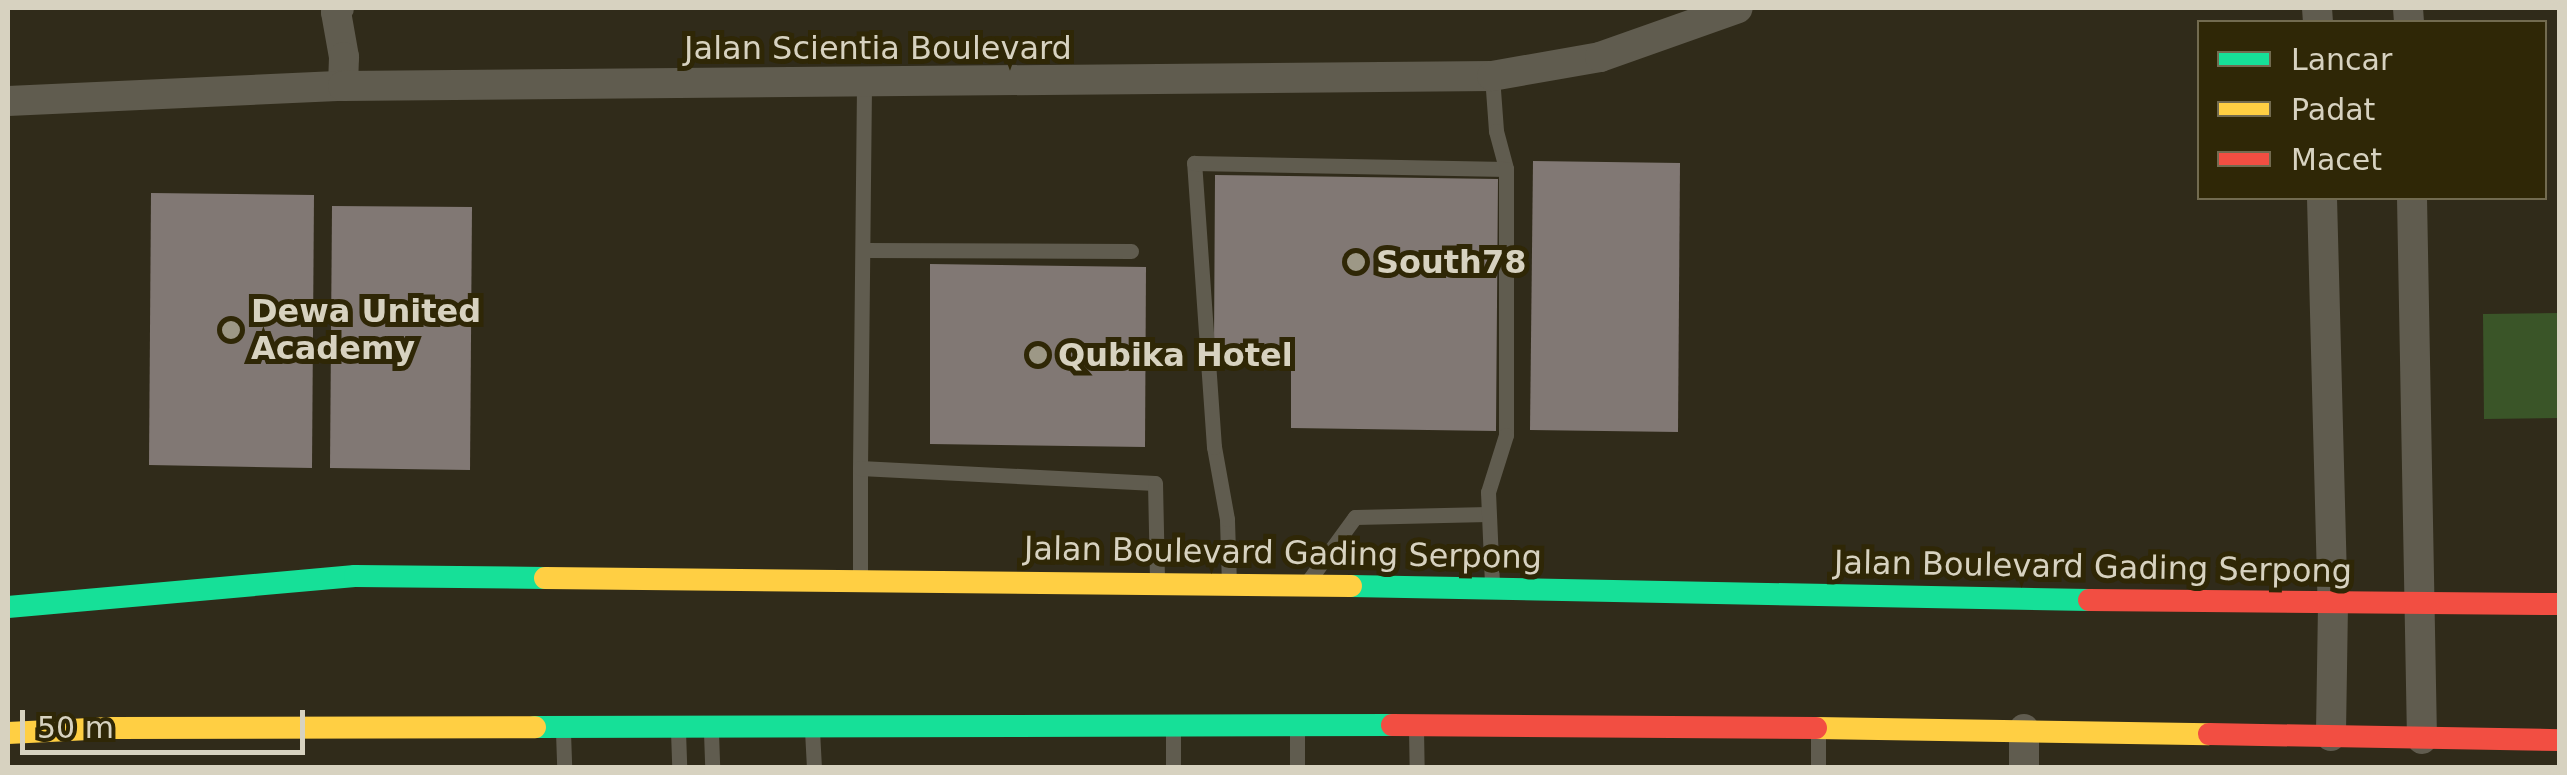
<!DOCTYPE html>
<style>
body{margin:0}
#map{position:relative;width:2567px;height:775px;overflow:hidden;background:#302b1a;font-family:"DejaVu Sans",sans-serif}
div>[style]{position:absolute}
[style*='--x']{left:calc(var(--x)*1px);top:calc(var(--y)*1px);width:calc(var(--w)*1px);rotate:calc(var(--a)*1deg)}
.green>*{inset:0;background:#3a5528}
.building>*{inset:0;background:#817874}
.lane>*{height:15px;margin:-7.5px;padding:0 7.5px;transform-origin:7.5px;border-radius:7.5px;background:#605c4f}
.street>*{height:30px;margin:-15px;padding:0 15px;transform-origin:15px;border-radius:15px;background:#605c4f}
.fast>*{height:22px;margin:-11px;padding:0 11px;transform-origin:11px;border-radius:11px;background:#16e098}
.slow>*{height:22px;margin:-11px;padding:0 11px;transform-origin:11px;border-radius:11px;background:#ffcf43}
.jam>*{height:22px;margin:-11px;padding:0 11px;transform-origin:11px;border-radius:11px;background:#f24e42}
.dots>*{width:28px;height:28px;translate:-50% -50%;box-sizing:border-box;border:5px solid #2f2706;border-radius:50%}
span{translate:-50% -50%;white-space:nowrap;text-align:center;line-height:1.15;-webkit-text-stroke:10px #2f2706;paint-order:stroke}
.street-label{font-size:32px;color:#d7d2c0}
.poi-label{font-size:32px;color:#d7d2c0;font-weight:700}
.left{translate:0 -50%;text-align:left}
.frame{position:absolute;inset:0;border:10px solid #d7d2c0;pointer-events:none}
.legend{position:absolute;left:2197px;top:20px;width:350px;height:180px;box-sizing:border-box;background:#2f2706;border:2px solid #726b50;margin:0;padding:12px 18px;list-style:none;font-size:30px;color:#d7d2c0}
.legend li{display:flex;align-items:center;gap:20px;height:50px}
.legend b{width:50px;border:2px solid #726b50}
.scale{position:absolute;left:20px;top:710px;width:285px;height:45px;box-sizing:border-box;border:5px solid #d7d2c0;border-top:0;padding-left:12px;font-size:30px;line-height:35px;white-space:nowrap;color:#d7d2c0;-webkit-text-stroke:8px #2f2706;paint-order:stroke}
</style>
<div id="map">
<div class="green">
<i style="clip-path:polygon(2559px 313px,2559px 418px,2484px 419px,2483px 314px)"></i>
</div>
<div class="building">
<i style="clip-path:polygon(1533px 161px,1680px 163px,1678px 432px,1530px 430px)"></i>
<i style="clip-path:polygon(1215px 175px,1498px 179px,1496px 431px,1291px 428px,1291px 346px,1214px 345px)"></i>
<i style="clip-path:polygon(151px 193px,314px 195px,312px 468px,149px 465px)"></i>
<i style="clip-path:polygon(332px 206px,472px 207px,470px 470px,330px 468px)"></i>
<i style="clip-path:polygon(930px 264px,1146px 267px,1145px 447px,930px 444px)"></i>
</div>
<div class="lane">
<i style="--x:1492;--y:76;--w:55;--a:85.8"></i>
<i style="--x:1496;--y:131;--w:39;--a:75"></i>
<i style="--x:863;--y:250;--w:268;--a:0.2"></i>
<i style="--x:860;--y:468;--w:384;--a:-89.4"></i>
<i style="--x:860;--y:579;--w:111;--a:-90"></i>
<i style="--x:860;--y:468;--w:295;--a:2.9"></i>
<i style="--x:1155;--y:483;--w:96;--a:88.8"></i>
<i style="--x:1309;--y:580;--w:78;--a:-53.9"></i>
<i style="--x:1355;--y:517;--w:133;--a:-1.3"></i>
<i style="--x:1229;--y:584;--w:65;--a:-91.8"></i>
<i style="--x:1227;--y:519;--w:73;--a:-100.2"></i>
<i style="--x:1214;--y:447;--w:285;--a:-94"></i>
<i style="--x:1194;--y:163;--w:312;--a:1.1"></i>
<i style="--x:1506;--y:169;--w:266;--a:90"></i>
<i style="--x:1506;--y:435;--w:60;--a:107.5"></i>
<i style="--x:1488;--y:492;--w:91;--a:87.5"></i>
<i style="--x:1297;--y:729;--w:39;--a:90"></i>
<i style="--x:1416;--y:729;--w:39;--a:89"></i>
<i style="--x:812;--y:730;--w:38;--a:87"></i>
<i style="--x:678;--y:731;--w:37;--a:88"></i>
<i style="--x:563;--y:732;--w:36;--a:88"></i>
<i style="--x:711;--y:732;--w:36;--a:88"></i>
<i style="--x:1173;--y:768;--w:41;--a:-90"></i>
<i style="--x:1818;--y:768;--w:37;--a:-90"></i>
</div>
<div class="street">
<i style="--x:339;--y:8;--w:5;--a:127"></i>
<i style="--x:336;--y:12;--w:46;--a:79.9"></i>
<i style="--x:344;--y:57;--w:29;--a:92"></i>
<i style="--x:2317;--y:8;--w:14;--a:86"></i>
<i style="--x:2408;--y:8;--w:14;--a:86"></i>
<i style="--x:8;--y:101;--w:335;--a:-2.6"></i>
<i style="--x:343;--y:86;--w:1149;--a:-0.5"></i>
<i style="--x:1492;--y:76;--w:110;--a:-10"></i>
<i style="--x:1600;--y:57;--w:146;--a:-19.5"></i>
<i style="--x:2322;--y:198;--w:407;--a:88.5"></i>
<i style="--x:2333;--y:605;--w:131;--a:90.9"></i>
<i style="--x:2412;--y:198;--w:541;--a:88.94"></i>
<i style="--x:2024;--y:768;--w:39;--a:-90"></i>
</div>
<div class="fast">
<i style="--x:1351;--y:586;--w:738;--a:1.09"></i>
<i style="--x:8;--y:607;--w:348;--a:-5.1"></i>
<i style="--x:355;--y:576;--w:190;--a:0.6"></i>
<i style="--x:535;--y:727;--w:857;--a:-0.13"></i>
</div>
<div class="slow">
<i style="--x:545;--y:578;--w:806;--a:0.57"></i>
<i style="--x:1816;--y:728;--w:393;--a:0.9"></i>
<i style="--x:8;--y:733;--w:102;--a:-2.8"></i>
<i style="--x:110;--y:728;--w:425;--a:-0.1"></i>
</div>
<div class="jam">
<i style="--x:2089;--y:600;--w:471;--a:0.5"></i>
<i style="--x:1392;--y:725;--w:424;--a:0.4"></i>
<i style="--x:2209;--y:734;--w:351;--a:1"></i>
</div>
<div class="dots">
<i style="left:1356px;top:262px;background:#9d9886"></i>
<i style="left:231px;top:330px;background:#9d9886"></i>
<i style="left:1038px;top:355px;background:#9d9886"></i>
</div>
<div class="street-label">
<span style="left:878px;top:48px">Jalan Scientia Boulevard</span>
<span style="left:1283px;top:553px;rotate:1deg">Jalan Boulevard Gading Serpong</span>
<span style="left:2093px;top:567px;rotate:1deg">Jalan Boulevard Gading Serpong</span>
</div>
<div class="poi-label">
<span class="left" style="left:1376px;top:262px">South78</span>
<span class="left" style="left:251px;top:330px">Dewa United<br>Academy</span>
<span class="left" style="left:1058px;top:355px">Qubika Hotel</span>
</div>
<div class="frame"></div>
<ul class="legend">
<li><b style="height:12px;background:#16e098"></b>Lancar</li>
<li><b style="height:12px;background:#ffcf43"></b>Padat</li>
<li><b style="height:12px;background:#f24e42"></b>Macet</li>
</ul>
<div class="scale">50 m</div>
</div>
